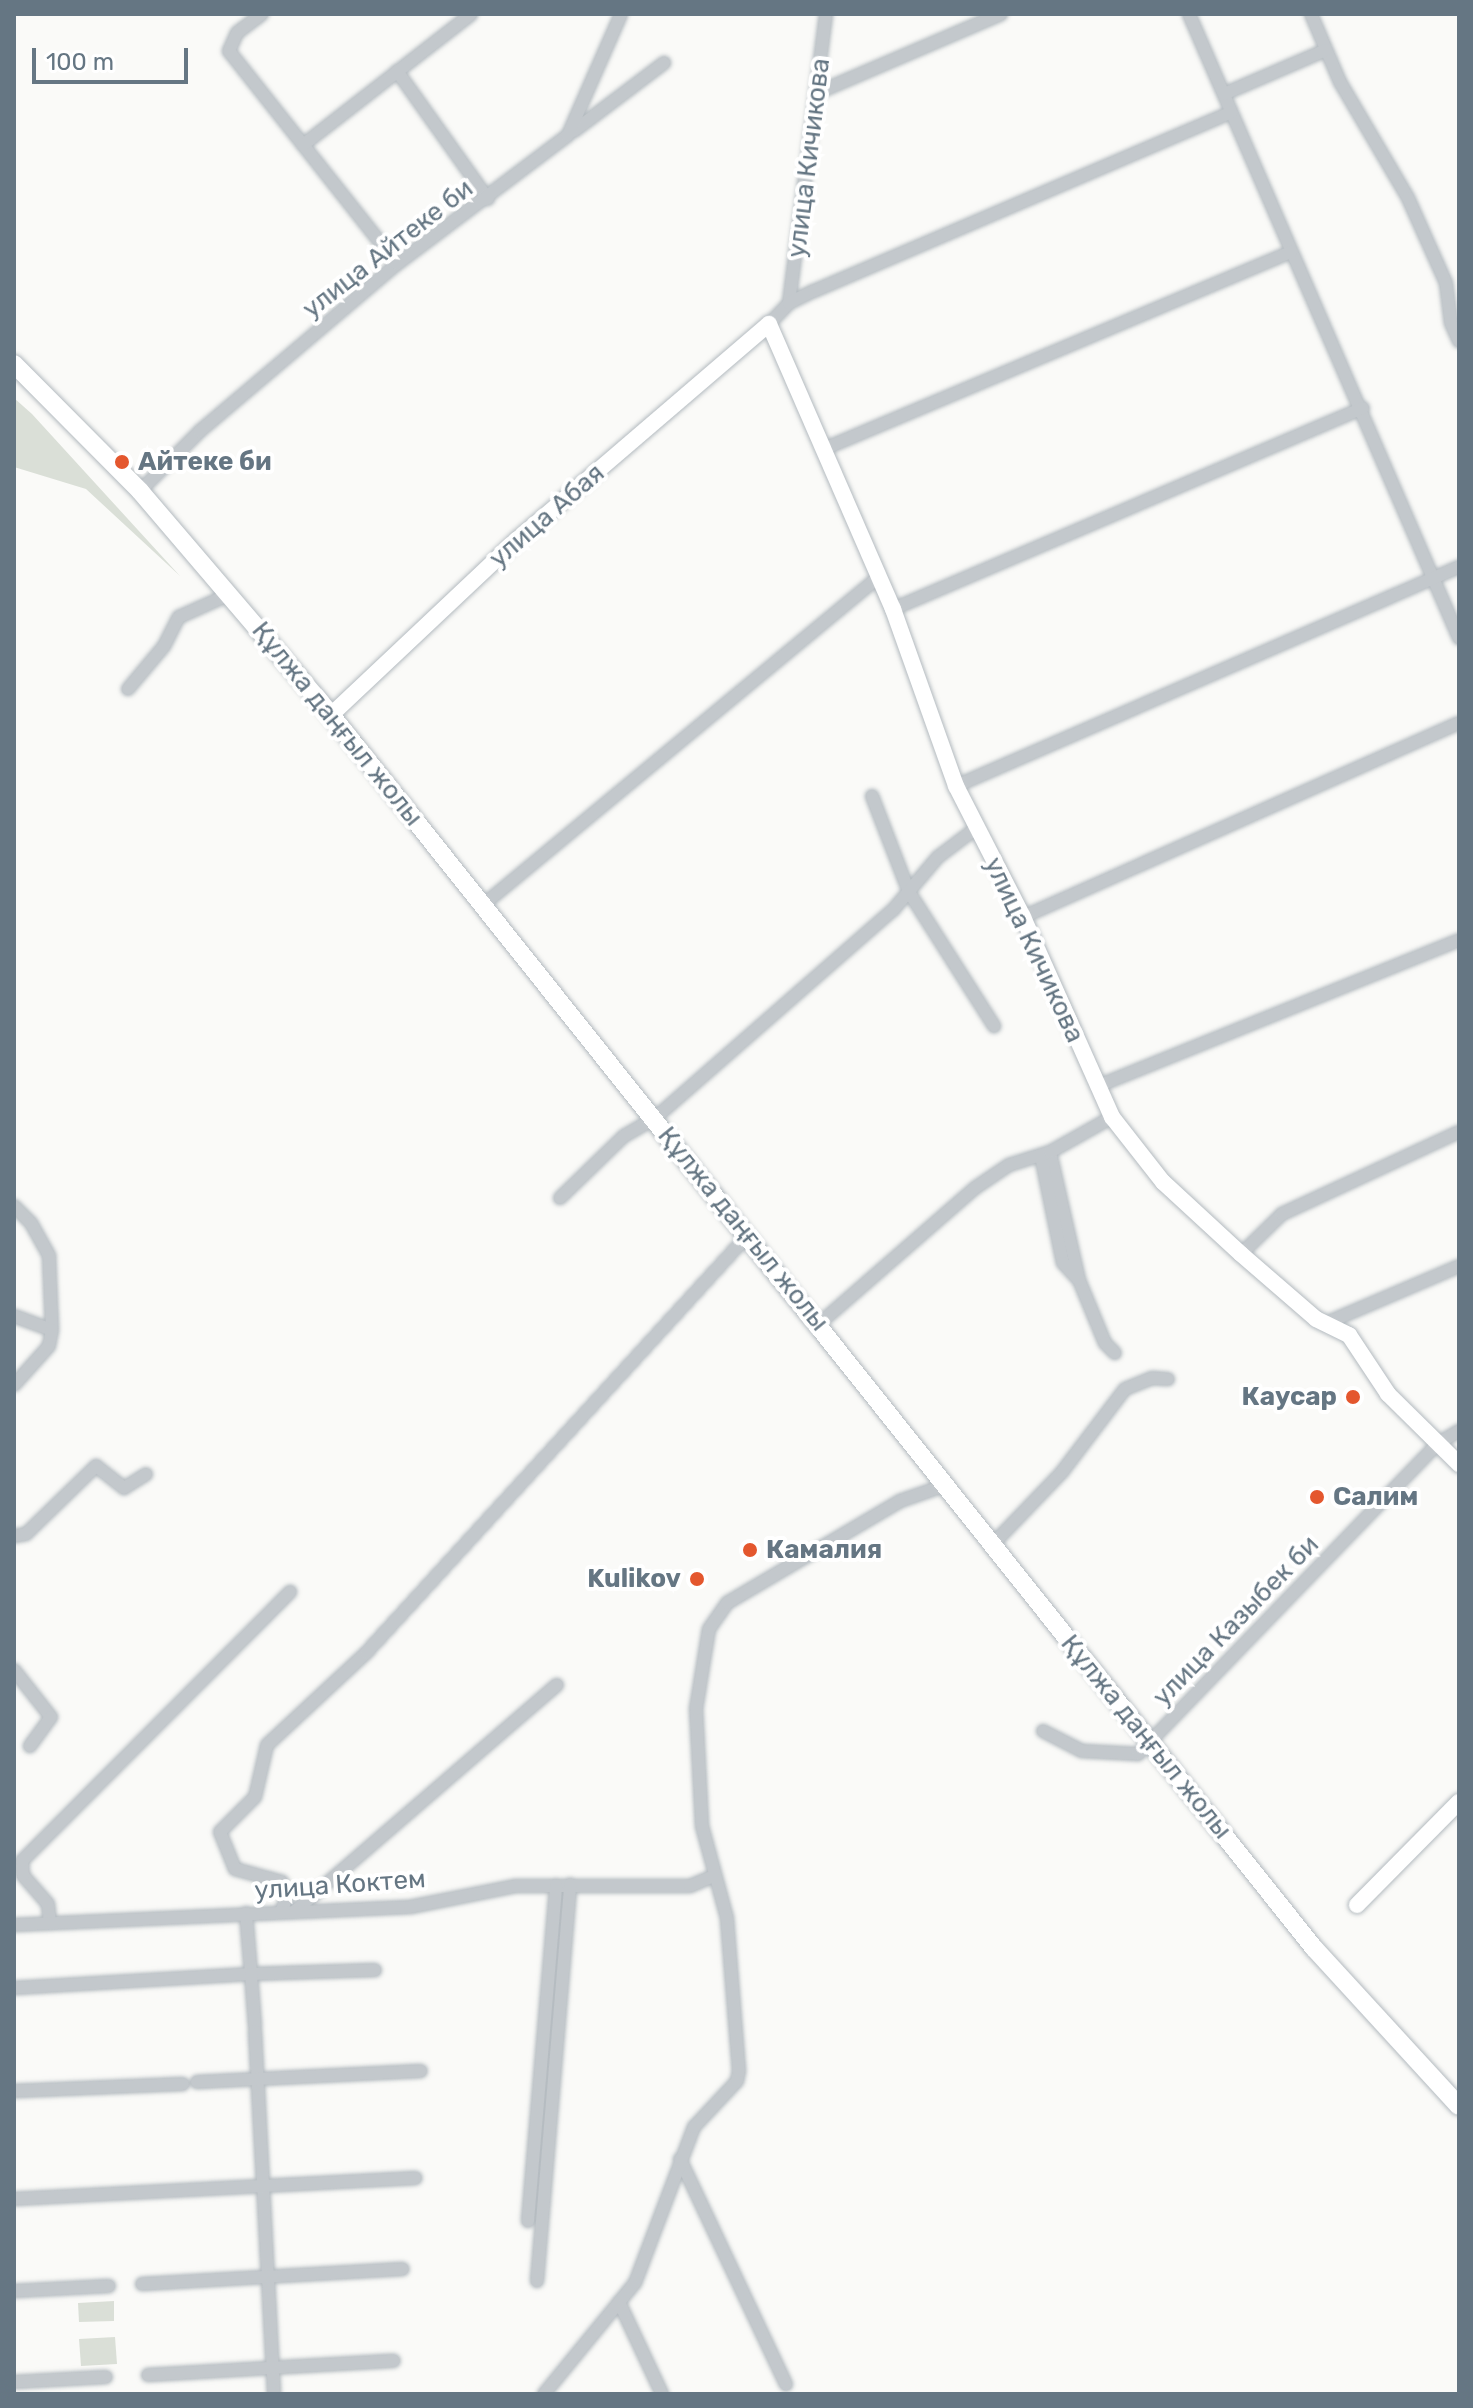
<!DOCTYPE html>
<meta charset="utf-8">
<style>
body{margin:0}
#map{position:relative;width:1473px;height:2408px;overflow:hidden;background:#fafaf8;font-family:Rubik,sans-serif}
div>[style]{position:absolute}
[style*='--x']{left:calc(var(--x)*1px);top:calc(var(--y)*1px);width:calc(var(--w)*1px);rotate:calc(var(--a)*1deg)}
.green>*{inset:0;background:#dadfd7}
.roads{filter:drop-shadow(0 0 2px #b3babf) drop-shadow(0 0 2px #b3babf)}
.street>*{height:12px;margin:-6px;padding:0 6px;transform-origin:6px;border-radius:6px;background:#c3c8cc}
.secondary>*{height:16px;margin:-8px;padding:0 8px;transform-origin:8px;border-radius:8px;background:#fff}
.primary>*{height:18px;margin:-9px;padding:0 9px;transform-origin:9px;border-radius:9px;background:#fff}
.dots>*{width:22px;height:22px;translate:-50% -50%;box-sizing:border-box;border:4px solid #fff;border-radius:50%}
span{translate:-50% -50%;white-space:nowrap;text-align:center;line-height:1.15;-webkit-text-stroke:8px #fff;paint-order:stroke}
.street-label{font-size:26px;color:#657683}
.poi-label{font-size:26px;color:#657683;font-weight:700}
.left{translate:0 -50%;text-align:left}
.right{translate:-100% -50%;text-align:right}
.frame{position:absolute;inset:0;border:16px solid #657683;pointer-events:none}
.scale{position:absolute;left:32px;top:48px;width:156px;height:36px;box-sizing:border-box;border:4px solid #657683;border-top:0;padding-left:10px;font-size:24px;line-height:28px;white-space:nowrap;color:#657683;-webkit-text-stroke:6px #fff;paint-order:stroke}
</style>
<div id="map">
<div class="green">
<i style="clip-path:polygon(14px 398px,32px 414px,180px 576px,86px 489px,14px 467px)"></i>
<i style="clip-path:polygon(114px 2301px,114px 2321px,79px 2322px,78px 2303px)"></i>
<i style="clip-path:polygon(115px 2337px,117px 2364px,81px 2366px,79px 2339px)"></i>
</div>
<div class="roads">
<div class="street">
<i style="--x:262;--y:14;--w:31;--a:143"></i>
<i style="--x:237;--y:33;--w:20;--a:114"></i>
<i style="--x:229;--y:51;--w:271;--a:51.7"></i>
<i style="--x:1189;--y:14;--w:680;--a:66.6"></i>
<i style="--x:1311;--y:14;--w:74;--a:66.9"></i>
<i style="--x:1340;--y:82;--w:134;--a:59.6"></i>
<i style="--x:1408;--y:198;--w:93;--a:65.9"></i>
<i style="--x:1446;--y:283;--w:40;--a:82.9"></i>
<i style="--x:1451;--y:323;--w:20;--a:66"></i>
<i style="--x:397;--y:71;--w:157;--a:54.6"></i>
<i style="--x:819;--y:92;--w:198;--a:-23.2"></i>
<i style="--x:1224;--y:94;--w:111;--a:-23.3"></i>
<i style="--x:574;--y:131;--w:113;--a:-37.1"></i>
<i style="--x:303;--y:145;--w:213;--a:-37.9"></i>
<i style="--x:789;--y:303;--w:291;--a:-82.7"></i>
<i style="--x:769;--y:324;--w:29;--a:-46"></i>
<i style="--x:789;--y:303;--w:28;--a:-26"></i>
<i style="--x:814;--y:291;--w:454;--a:-23.2"></i>
<i style="--x:826;--y:448;--w:505;--a:-22.86"></i>
<i style="--x:140;--y:491;--w:85;--a:-45"></i>
<i style="--x:200;--y:431;--w:258;--a:-40.3"></i>
<i style="--x:397;--y:264;--w:214;--a:-37"></i>
<i style="--x:568;--y:135;--w:132;--a:-66.3"></i>
<i style="--x:893;--y:609;--w:511;--a:-23.15"></i>
<i style="--x:128;--y:689;--w:56;--a:-50.1"></i>
<i style="--x:164;--y:646;--w:33;--a:-63"></i>
<i style="--x:179;--y:617;--w:56;--a:-24.3"></i>
<i style="--x:956;--y:786;--w:549;--a:-23.53"></i>
<i style="--x:872;--y:796;--w:103;--a:68.9"></i>
<i style="--x:909;--y:892;--w:159;--a:57.6"></i>
<i style="--x:483;--y:905;--w:516;--a:-39.65"></i>
<i style="--x:1023;--y:917;--w:477;--a:-24"></i>
<i style="--x:1098;--y:1086;--w:389;--a:-22"></i>
<i style="--x:1050;--y:1152;--w:131;--a:77.2"></i>
<i style="--x:1079;--y:1280;--w:68;--a:67.6"></i>
<i style="--x:1105;--y:1343;--w:14;--a:45"></i>
<i style="--x:1041;--y:1156;--w:109;--a:78.4"></i>
<i style="--x:1063;--y:1263;--w:23;--a:47"></i>
<i style="--x:560;--y:1198;--w:89;--a:-44.1"></i>
<i style="--x:624;--y:1136;--w:36;--a:-30"></i>
<i style="--x:655;--y:1118;--w:316;--a:-41.2"></i>
<i style="--x:893;--y:910;--w:70;--a:-49.7"></i>
<i style="--x:938;--y:857;--w:46;--a:-37.1"></i>
<i style="--x:14;--y:1206;--w:24;--a:45"></i>
<i style="--x:31;--y:1223;--w:38;--a:61"></i>
<i style="--x:49;--y:1256;--w:74;--a:87.7"></i>
<i style="--x:1241;--y:1254;--w:57;--a:-44.3"></i>
<i style="--x:1282;--y:1214;--w:195;--a:-24.9"></i>
<i style="--x:14;--y:1316;--w:40;--a:20.2"></i>
<i style="--x:52;--y:1330;--w:16;--a:101"></i>
<i style="--x:49;--y:1346;--w:52;--a:131.9"></i>
<i style="--x:819;--y:1324;--w:207;--a:-41.1"></i>
<i style="--x:975;--y:1188;--w:41;--a:-34.1"></i>
<i style="--x:1009;--y:1165;--w:43;--a:-17.6"></i>
<i style="--x:1050;--y:1152;--w:71;--a:-29.4"></i>
<i style="--x:1324;--y:1324;--w:147;--a:-23.2"></i>
<i style="--x:14;--y:1536;--w:12;--a:-9"></i>
<i style="--x:26;--y:1534;--w:98;--a:-44.2"></i>
<i style="--x:96;--y:1466;--w:36;--a:38"></i>
<i style="--x:124;--y:1488;--w:26;--a:-32"></i>
<i style="--x:993;--y:1544;--w:100;--a:-46.2"></i>
<i style="--x:1062;--y:1472;--w:104;--a:-52.8"></i>
<i style="--x:1125;--y:1389;--w:29;--a:-22"></i>
<i style="--x:1152;--y:1378;--w:16;--a:4"></i>
<i style="--x:14;--y:1670;--w:60;--a:51.8"></i>
<i style="--x:51;--y:1717;--w:36;--a:126"></i>
<i style="--x:1043;--y:1731;--w:44;--a:27.1"></i>
<i style="--x:1082;--y:1751;--w:56;--a:3.1"></i>
<i style="--x:1138;--y:1754;--w:431;--a:-46"></i>
<i style="--x:1437;--y:1444;--w:26;--a:-31"></i>
<i style="--x:295;--y:1911;--w:346;--a:-40.8"></i>
<i style="--x:281;--y:1912;--w:16;--a:-68"></i>
<i style="--x:287;--y:1897;--w:16;--a:-108"></i>
<i style="--x:282;--y:1882;--w:49;--a:-164.5"></i>
<i style="--x:235;--y:1869;--w:40;--a:-112"></i>
<i style="--x:220;--y:1832;--w:49;--a:-45"></i>
<i style="--x:255;--y:1797;--w:53;--a:-77"></i>
<i style="--x:267;--y:1745;--w:135;--a:-42.9"></i>
<i style="--x:366;--y:1653;--w:566;--a:-47.58"></i>
<i style="--x:246;--y:1913;--w:61;--a:85.3"></i>
<i style="--x:251;--y:1974;--w:124;--a:-1.8"></i>
<i style="--x:50;--y:1923;--w:19;--a:-96"></i>
<i style="--x:48;--y:1904;--w:38;--a:-131"></i>
<i style="--x:23;--y:1875;--w:14;--a:-94"></i>
<i style="--x:22;--y:1861;--w:380;--a:-45.1"></i>
<i style="--x:14;--y:1925;--w:396;--a:-2.6"></i>
<i style="--x:410;--y:1907;--w:107;--a:-11.3"></i>
<i style="--x:515;--y:1886;--w:175;--a:0"></i>
<i style="--x:690;--y:1886;--w:25;--a:-23"></i>
<i style="--x:14;--y:1988;--w:237;--a:-3.4"></i>
<i style="--x:251;--y:1974;--w:52;--a:85.6"></i>
<i style="--x:255;--y:2031;--w:363;--a:87"></i>
<i style="--x:197;--y:2082;--w:224;--a:-2.8"></i>
<i style="--x:14;--y:2091;--w:169;--a:-2.4"></i>
<i style="--x:680;--y:2159;--w:249;--a:64.8"></i>
<i style="--x:14;--y:2199;--w:402;--a:-3"></i>
<i style="--x:528;--y:2221;--w:337;--a:-85.2"></i>
<i style="--x:537;--y:2281;--w:398;--a:-85.2"></i>
<i style="--x:142;--y:2284;--w:261;--a:-3.3"></i>
<i style="--x:14;--y:2291;--w:95;--a:-3"></i>
<i style="--x:619;--y:2302;--w:102;--a:64.9"></i>
<i style="--x:148;--y:2375;--w:246;--a:-3.3"></i>
<i style="--x:14;--y:2382;--w:92;--a:-3.1"></i>
<i style="--x:544;--y:2394;--w:144;--a:-50.7"></i>
<i style="--x:635;--y:2283;--w:167;--a:-69.3"></i>
<i style="--x:694;--y:2127;--w:63;--a:-46.9"></i>
<i style="--x:737;--y:2081;--w:10;--a:-79"></i>
<i style="--x:739;--y:2071;--w:153;--a:-94.5"></i>
<i style="--x:727;--y:1918;--w:95;--a:-105.2"></i>
<i style="--x:702;--y:1826;--w:117;--a:-92.9"></i>
<i style="--x:696;--y:1709;--w:81;--a:-80.8"></i>
<i style="--x:709;--y:1629;--w:32;--a:-55"></i>
<i style="--x:727;--y:1603;--w:201;--a:-30.5"></i>
<i style="--x:900;--y:1501;--w:49;--a:-19.2"></i>
</div>
<div class="secondary">
<i style="--x:331;--y:715;--w:257;--a:-43.3"></i>
<i style="--x:518;--y:539;--w:330;--a:-40.6"></i>
<i style="--x:769;--y:324;--w:311;--a:66.5"></i>
<i style="--x:893;--y:609;--w:188;--a:70.4"></i>
<i style="--x:956;--y:786;--w:147;--a:62.9"></i>
<i style="--x:1023;--y:917;--w:219;--a:66"></i>
<i style="--x:1112;--y:1117;--w:83;--a:51.9"></i>
<i style="--x:1163;--y:1182;--w:106;--a:42.7"></i>
<i style="--x:1241;--y:1254;--w:99;--a:40.9"></i>
<i style="--x:1316;--y:1319;--w:37;--a:26"></i>
<i style="--x:1349;--y:1335;--w:71;--a:56.5"></i>
<i style="--x:1388;--y:1394;--w:100;--a:44.6"></i>
<i style="--x:1357;--y:1905;--w:145;--a:-45.3"></i>
</div>
<div class="primary">
<i style="--x:14;--y:364;--w:179;--a:45.2"></i>
<i style="--x:140;--y:491;--w:294;--a:49.5"></i>
<i style="--x:331;--y:715;--w:1577;--a:51.44"></i>
<i style="--x:1314;--y:1948;--w:214;--a:47.5"></i>
</div>
</div>
<div class="dots">
<i style="left:122px;top:462px;background:#e4572e"></i>
<i style="left:1353px;top:1397px;background:#e4572e"></i>
<i style="left:1317px;top:1497px;background:#e4572e"></i>
<i style="left:750px;top:1550px;background:#e4572e"></i>
<i style="left:697px;top:1579px;background:#e4572e"></i>
</div>
<div class="street-label">
<span style="left:809px;top:158px;rotate:-83deg">улица Кичикова</span>
<span style="left:388px;top:249px;rotate:-38deg">улица Айтеке би</span>
<span style="left:547px;top:516px;rotate:-41deg">улица Абая</span>
<span style="left:337px;top:724px;rotate:51deg">Құлжа даңғыл жолы</span>
<span style="left:1034px;top:950px;rotate:65deg">улица Кичикова</span>
<span style="left:743px;top:1229px;rotate:51deg">Құлжа даңғыл жолы</span>
<span style="left:1236px;top:1621px;rotate:-46deg">улица Казыбек би</span>
<span style="left:1146px;top:1737px;rotate:51deg">Құлжа даңғыл жолы</span>
<span style="left:340px;top:1885px;rotate:-4deg">улица Коктем</span>
</div>
<div class="poi-label">
<span class="left" style="left:138px;top:462px">Айтеке би</span>
<span class="right" style="left:1337px;top:1397px">Каусар</span>
<span class="left" style="left:1333px;top:1497px">Салим</span>
<span class="left" style="left:766px;top:1550px">Камалия</span>
<span class="right" style="left:681px;top:1579px">Kulikov</span>
</div>
<div class="frame"></div>
<div class="scale">100 m</div>
</div>
